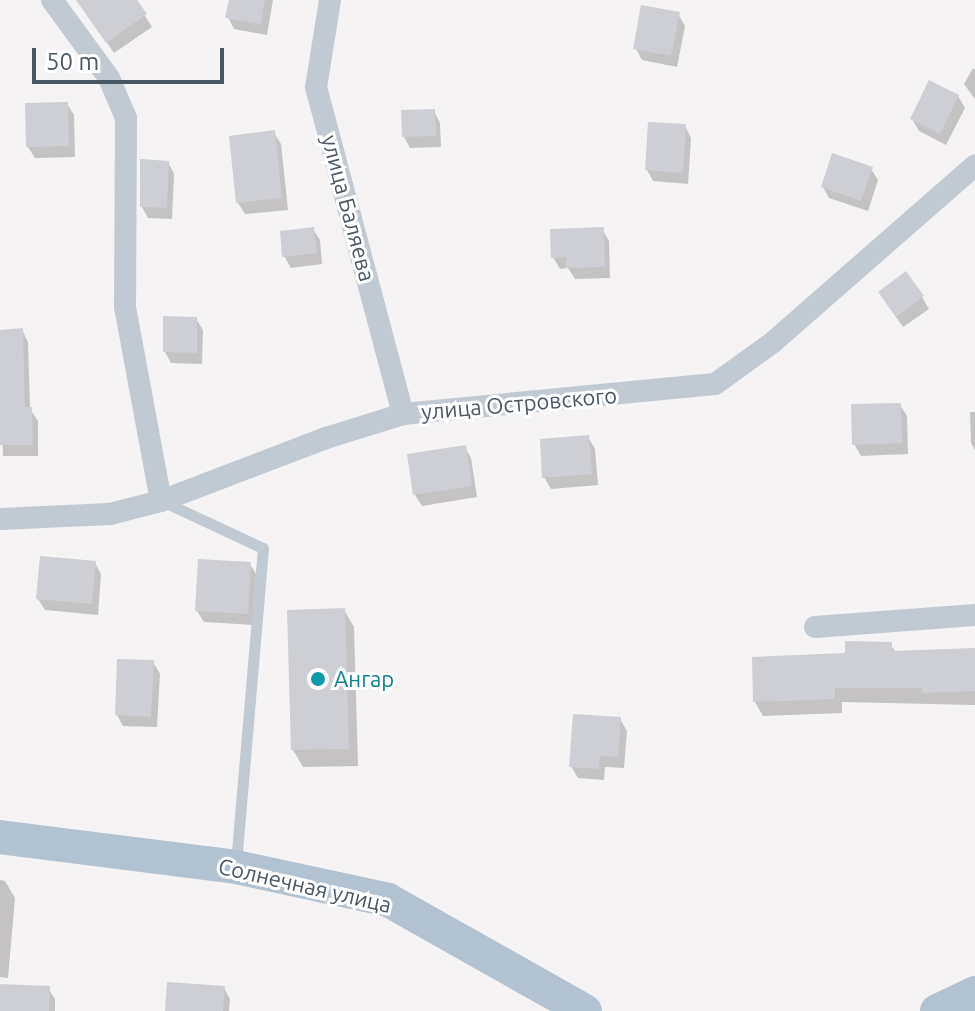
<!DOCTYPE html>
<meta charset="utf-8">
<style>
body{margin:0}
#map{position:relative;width:975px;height:1011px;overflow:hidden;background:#f5f3f3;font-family:Ubuntu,sans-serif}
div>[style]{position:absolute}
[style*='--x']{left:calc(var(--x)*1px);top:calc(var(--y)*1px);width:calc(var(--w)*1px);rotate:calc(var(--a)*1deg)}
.shadow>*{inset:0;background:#0003}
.building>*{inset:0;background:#cdcfd5}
.service>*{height:11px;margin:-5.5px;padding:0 5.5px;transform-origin:5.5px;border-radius:5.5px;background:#c1cad2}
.minor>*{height:22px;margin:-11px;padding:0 11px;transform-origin:11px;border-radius:11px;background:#c1cad2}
.primary>*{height:34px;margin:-17px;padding:0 17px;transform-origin:17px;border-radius:17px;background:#b3c2d1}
.dots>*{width:22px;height:22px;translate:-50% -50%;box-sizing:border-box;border:4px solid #fff;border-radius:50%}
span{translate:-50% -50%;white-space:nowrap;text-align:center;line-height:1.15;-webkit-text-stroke:6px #fff;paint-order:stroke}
.street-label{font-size:22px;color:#4a5661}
.culture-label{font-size:22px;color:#0d838f}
.left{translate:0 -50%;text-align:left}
.scale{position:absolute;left:32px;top:48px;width:192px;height:36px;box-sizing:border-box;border:4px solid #4a5661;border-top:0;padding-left:10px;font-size:24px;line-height:28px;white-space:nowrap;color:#4a5661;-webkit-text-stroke:6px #fff;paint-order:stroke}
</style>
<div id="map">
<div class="shadow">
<i style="clip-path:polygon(78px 0,135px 0,152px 27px,114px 53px)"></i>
<i style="clip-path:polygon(231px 0,273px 0,267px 35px,234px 29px,228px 17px)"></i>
<i style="clip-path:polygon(678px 14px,685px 26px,677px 67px,642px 60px,636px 49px)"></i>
<i style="clip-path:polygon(973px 68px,975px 70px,975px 99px,964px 84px)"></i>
<i style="clip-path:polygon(958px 96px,965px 108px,946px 145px,919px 131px,912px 119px)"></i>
<i style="clip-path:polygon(67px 104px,74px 115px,75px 157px,35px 158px,28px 147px)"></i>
<i style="clip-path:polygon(434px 111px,440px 123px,441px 147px,410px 148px,404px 137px)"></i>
<i style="clip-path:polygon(685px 126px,691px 138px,688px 184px,653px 181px,647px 170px)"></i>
<i style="clip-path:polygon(274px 133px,281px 144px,288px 210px,245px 214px,238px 203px)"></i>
<i style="clip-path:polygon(168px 162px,174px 174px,172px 219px,148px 218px,142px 207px)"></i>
<i style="clip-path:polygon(871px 169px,878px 180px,868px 211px,829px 198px,823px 187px)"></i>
<i style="clip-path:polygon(313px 229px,320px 240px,322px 264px,291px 268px,284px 256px)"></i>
<i style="clip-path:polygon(602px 229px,609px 241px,610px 278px,575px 279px,568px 268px,560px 269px,553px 257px)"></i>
<i style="clip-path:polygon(922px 297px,929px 309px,903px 327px,887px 304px)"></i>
<i style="clip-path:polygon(196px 319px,203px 330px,202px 364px,171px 363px,165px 352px)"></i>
<i style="clip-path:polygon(22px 330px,28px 342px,30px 409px,38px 421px,38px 456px,3px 456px,0 331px)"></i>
<i style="clip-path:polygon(900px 405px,907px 416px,908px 454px,861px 456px,854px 444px)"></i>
<i style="clip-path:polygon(970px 412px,975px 412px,975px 450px,971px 443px)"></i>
<i style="clip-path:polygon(588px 437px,595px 449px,598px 485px,551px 489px,544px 477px)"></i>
<i style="clip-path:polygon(465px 447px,471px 458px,477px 497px,422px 506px,415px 495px)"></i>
<i style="clip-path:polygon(95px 563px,101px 574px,98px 615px,45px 610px,38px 599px)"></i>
<i style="clip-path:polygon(250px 564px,257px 576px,254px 625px,204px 622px,197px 611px)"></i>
<i style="clip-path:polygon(344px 610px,354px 627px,358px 766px,303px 767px,293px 750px)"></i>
<i style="clip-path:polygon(890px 644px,896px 653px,975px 650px,975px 705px,842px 702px,842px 713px,763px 716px,755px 702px,847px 655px)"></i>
<i style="clip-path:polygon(153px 662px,160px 674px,157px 727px,123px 726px,117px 715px)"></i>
<i style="clip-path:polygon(620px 719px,627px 731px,624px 768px,605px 767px,604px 780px,578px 778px,571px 766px)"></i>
<i style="clip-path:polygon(0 880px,5px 881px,15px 898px,8px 978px,0 977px)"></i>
<i style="clip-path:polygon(0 986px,48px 988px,55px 999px,55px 1011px,0 1011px)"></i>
<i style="clip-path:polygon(224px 988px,230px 999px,229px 1011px,167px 1011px)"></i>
</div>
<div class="building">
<i style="clip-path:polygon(76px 0,137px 0,147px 14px,106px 43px)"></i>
<i style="clip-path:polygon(229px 0,265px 0,261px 24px,225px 18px)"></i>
<i style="clip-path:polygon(641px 5px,680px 12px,671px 56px,633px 49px)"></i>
<i style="clip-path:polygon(929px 80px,959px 95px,940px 134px,910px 119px)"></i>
<i style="clip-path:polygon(68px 102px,69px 146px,26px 147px,25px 103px)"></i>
<i style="clip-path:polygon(435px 109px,436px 136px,402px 137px,401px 110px)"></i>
<i style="clip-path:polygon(648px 122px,686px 124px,683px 173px,645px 170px)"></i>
<i style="clip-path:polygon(275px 130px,282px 198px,236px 203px,229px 136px)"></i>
<i style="clip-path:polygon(832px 153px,873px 167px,861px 201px,821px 187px)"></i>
<i style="clip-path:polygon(140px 159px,169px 161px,167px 208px,140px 207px)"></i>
<i style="clip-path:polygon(314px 227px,317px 253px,282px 257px,280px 231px)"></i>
<i style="clip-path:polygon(604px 227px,605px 267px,566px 268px,566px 257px,551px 258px,550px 229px)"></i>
<i style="clip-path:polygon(906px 271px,924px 296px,896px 317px,878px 292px)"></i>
<i style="clip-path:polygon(163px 316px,197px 317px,197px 353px,163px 352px)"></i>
<i style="clip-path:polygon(23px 328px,25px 407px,32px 407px,33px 445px,0 445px,0 330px)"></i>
<i style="clip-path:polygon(901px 403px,902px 443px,852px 445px,851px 404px)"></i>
<i style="clip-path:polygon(589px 435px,592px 474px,542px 478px,540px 439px)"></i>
<i style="clip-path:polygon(466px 445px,472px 486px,413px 495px,407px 454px)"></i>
<i style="clip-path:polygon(40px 556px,96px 561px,92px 604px,36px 599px)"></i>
<i style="clip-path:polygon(198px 559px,251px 562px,248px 614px,195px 611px)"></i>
<i style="clip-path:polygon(345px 608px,349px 749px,291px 750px,287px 610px)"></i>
<i style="clip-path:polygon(845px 641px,892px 642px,892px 651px,975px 648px,975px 691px,922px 693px,922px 688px,835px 688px,835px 699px,753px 702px,752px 657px,845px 653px)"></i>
<i style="clip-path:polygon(117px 659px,154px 660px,151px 717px,115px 715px)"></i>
<i style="clip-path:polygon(573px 714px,621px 717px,618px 757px,600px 756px,599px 769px,569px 767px)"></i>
<i style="clip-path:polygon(167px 982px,225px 986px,223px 1011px,165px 1011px)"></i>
<i style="clip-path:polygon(0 984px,50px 986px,49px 1011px,0 1011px)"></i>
</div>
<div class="service">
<i style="--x:162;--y:501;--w:111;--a:25"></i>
<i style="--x:263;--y:548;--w:316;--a:94.9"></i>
</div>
<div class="minor">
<i style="--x:52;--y:0;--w:97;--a:53.8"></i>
<i style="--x:109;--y:78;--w:43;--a:67"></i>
<i style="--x:126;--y:118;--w:189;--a:90.3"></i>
<i style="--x:125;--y:307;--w:197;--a:79.5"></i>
<i style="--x:330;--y:0;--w:88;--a:99.1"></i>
<i style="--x:316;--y:87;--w:338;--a:75.1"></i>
<i style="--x:0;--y:519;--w:110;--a:-2.6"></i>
<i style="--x:110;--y:514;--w:53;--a:-14.3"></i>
<i style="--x:161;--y:501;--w:177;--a:-20.9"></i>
<i style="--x:326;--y:438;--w:81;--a:-17.3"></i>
<i style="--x:403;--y:414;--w:313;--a:-5.5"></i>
<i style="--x:715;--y:384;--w:70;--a:-35.7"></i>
<i style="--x:772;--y:343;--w:270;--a:-41.2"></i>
<i style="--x:815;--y:627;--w:160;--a:-4.3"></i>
</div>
<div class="primary">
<i style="--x:0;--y:837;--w:238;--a:7.2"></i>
<i style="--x:236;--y:867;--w:156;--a:12.2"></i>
<i style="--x:388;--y:900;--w:226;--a:29.4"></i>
<i style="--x:937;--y:1011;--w:42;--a:-25.3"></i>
</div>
<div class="dots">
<i style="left:318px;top:679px;background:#0f9aa8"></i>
</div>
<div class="street-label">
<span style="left:349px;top:208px;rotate:75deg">улица Баляева</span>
<span style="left:519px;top:403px;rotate:-5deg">улица Островского</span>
<span style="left:305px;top:885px;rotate:13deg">Солнечная улица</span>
</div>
<div class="culture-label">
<span class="left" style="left:334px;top:679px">Ангар</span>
</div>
<div class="scale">50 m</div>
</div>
